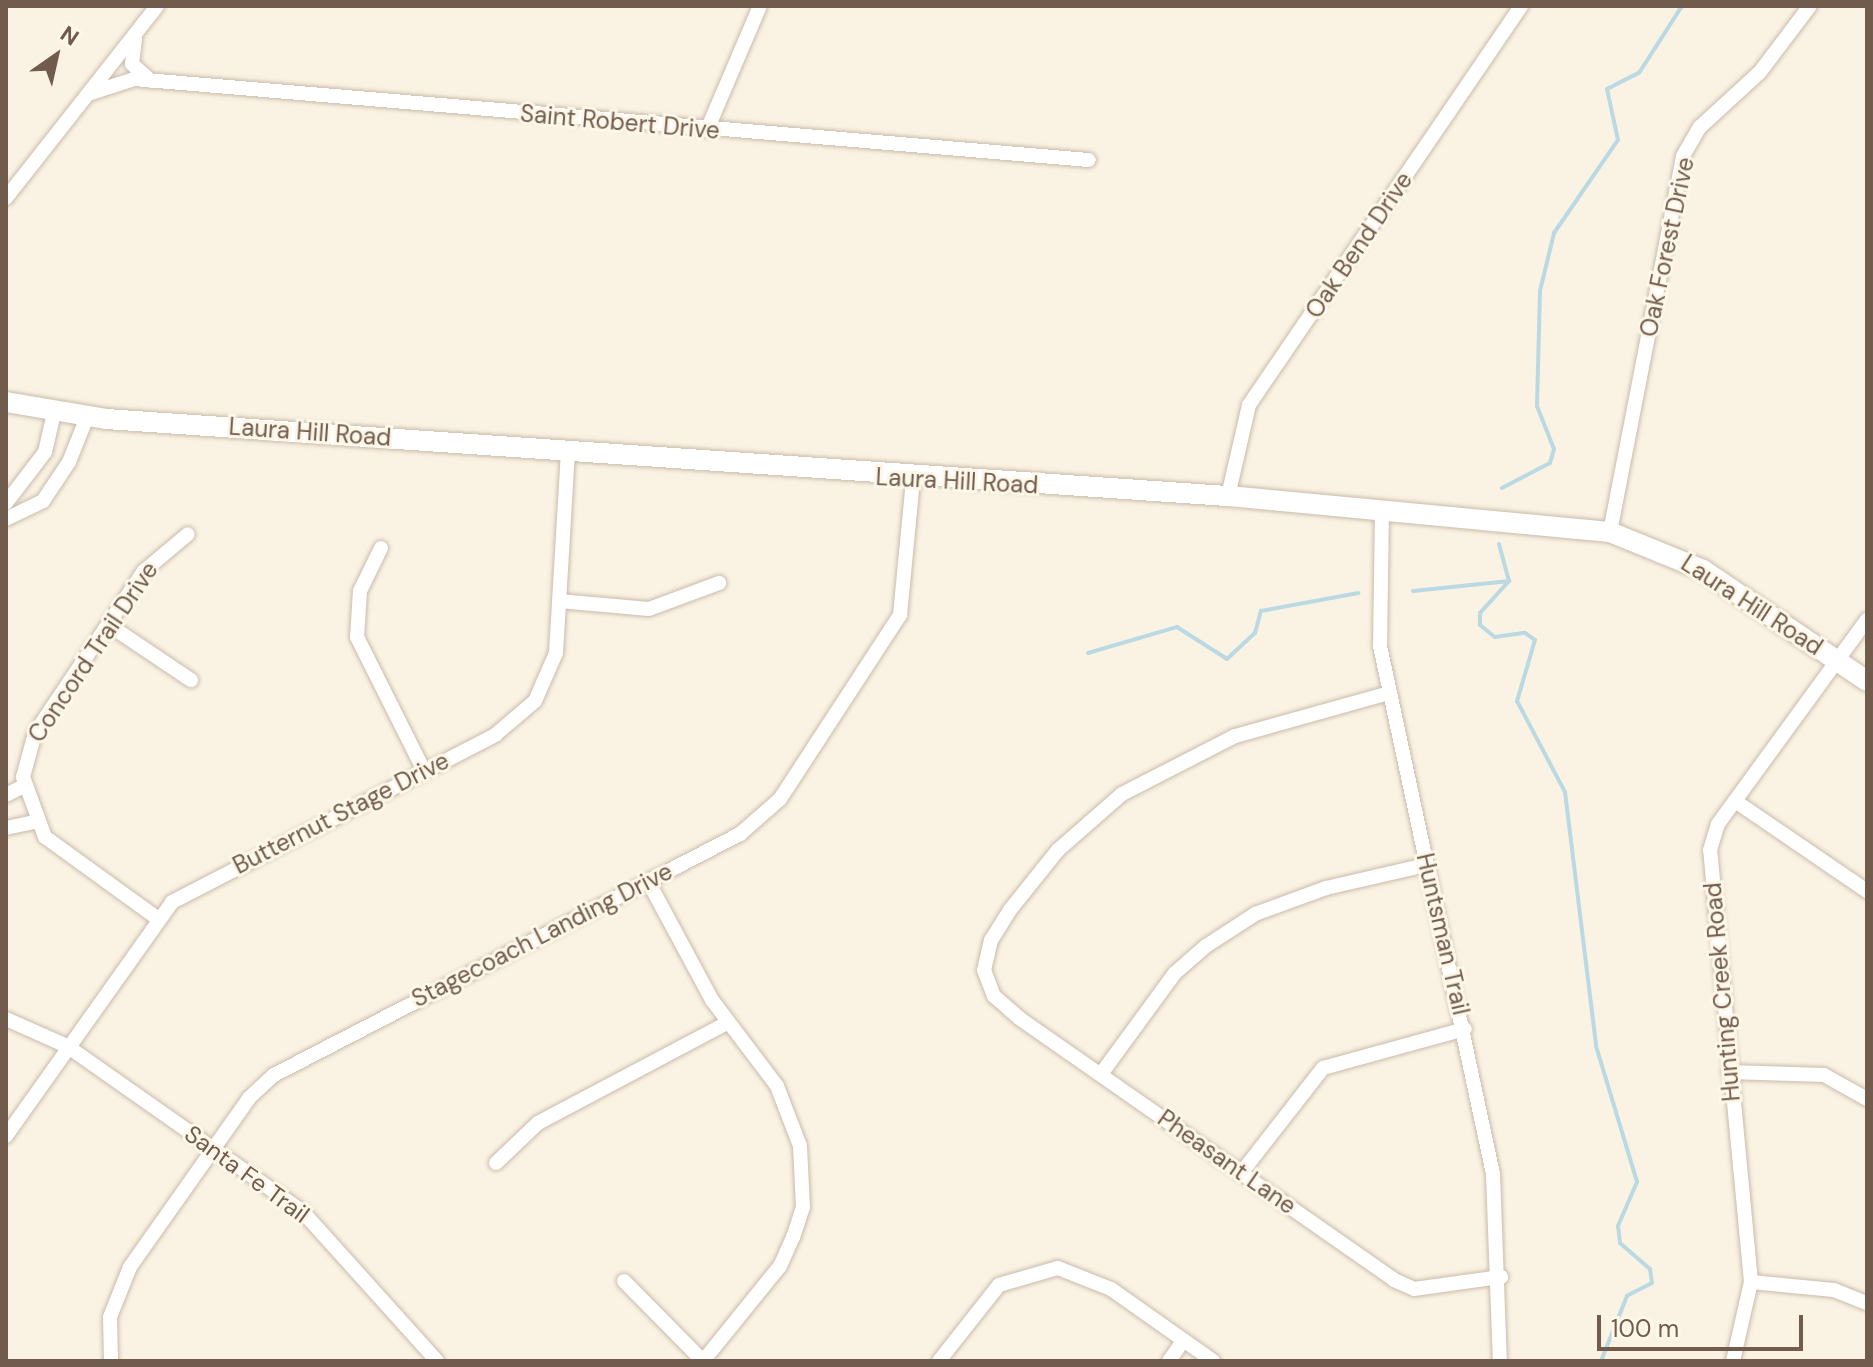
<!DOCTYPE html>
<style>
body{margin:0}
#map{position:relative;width:1873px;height:1367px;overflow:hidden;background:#faf3e3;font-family:"DM Sans",sans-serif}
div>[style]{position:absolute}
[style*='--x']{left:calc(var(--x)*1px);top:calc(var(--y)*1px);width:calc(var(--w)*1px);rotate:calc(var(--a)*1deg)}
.stream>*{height:4px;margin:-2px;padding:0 2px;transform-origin:2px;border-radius:2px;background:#bad9e2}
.roads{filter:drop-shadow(0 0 2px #cabbab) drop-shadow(0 0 2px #cabbab)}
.minor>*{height:14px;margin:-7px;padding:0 7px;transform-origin:7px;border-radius:7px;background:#fff}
.secondary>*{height:20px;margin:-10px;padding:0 10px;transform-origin:10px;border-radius:10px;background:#fff}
span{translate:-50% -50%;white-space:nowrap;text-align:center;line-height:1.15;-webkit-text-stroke:6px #fdf7e9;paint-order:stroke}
.street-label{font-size:24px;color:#705b4c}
.frame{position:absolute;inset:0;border:8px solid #705b4c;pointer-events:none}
.north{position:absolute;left:16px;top:16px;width:80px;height:80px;-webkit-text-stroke:6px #fdf7e9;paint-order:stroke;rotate:34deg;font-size:22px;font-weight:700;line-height:32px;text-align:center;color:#705b4c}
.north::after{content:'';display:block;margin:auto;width:28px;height:36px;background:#705b4c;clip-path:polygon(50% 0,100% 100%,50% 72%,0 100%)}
.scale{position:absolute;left:1597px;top:1315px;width:206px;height:36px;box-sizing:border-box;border:4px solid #705b4c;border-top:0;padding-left:10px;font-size:24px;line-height:28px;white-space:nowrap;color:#705b4c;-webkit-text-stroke:6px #fdf7e9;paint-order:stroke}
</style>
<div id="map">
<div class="stream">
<i style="--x:1502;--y:488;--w:54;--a:-27.5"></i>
<i style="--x:1550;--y:463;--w:15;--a:-74"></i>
<i style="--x:1554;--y:449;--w:46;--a:-111.6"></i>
<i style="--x:1537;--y:406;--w:115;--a:-88.5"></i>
<i style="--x:1540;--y:291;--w:60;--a:-76.4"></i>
<i style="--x:1554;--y:233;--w:113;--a:-55.5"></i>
<i style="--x:1618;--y:140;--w:52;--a:-102.2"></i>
<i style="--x:1607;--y:89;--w:36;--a:-27"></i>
<i style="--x:1639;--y:73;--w:80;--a:-57.3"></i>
<i style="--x:1499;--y:544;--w:38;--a:75"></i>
<i style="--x:1509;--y:581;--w:43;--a:132.2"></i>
<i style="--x:1480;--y:613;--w:12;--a:90"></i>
<i style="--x:1480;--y:625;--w:19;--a:39"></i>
<i style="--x:1495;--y:637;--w:30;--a:-8"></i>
<i style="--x:1525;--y:633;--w:12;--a:35"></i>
<i style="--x:1535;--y:640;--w:64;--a:106.4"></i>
<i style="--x:1517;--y:701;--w:103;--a:62.2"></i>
<i style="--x:1565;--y:792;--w:256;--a:83"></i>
<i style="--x:1596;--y:1046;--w:142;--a:73.2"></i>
<i style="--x:1637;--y:1182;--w:48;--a:113.4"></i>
<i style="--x:1618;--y:1226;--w:17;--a:83"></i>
<i style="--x:1620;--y:1243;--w:40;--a:41"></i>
<i style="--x:1650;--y:1269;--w:14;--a:82"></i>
<i style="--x:1652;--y:1283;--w:28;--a:153"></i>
<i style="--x:1627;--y:1296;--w:70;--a:111.8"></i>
<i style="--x:1413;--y:591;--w:97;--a:-5.9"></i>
<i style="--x:1088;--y:653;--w:93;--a:-16.3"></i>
<i style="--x:1177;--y:627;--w:59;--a:32.6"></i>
<i style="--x:1227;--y:659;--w:38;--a:-43"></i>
<i style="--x:1255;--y:633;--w:23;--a:-75"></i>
<i style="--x:1261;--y:611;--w:99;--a:-10.5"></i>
</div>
<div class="roads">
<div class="minor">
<i style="--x:135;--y:39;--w:25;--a:97"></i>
<i style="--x:132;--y:64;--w:25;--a:42"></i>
<i style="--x:91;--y:93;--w:45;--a:-18"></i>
<i style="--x:134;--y:79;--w:958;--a:4.85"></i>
<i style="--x:707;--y:130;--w:135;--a:-66.9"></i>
<i style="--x:6;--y:198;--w:244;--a:-51.8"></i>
<i style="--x:1228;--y:496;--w:93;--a:-77"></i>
<i style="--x:1249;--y:405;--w:483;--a:-55.7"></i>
<i style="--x:6;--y:503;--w:64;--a:-52.6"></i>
<i style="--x:45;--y:452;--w:40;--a:-77"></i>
<i style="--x:1382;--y:508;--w:138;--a:90.8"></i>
<i style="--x:1380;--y:646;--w:540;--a:77.92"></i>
<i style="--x:1493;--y:1174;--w:187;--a:87.9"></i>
<i style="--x:6;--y:519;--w:41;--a:-25.9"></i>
<i style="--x:43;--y:501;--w:47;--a:-56.3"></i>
<i style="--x:69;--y:462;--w:48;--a:-68.2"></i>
<i style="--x:1610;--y:532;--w:383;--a:-79"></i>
<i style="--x:1683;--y:156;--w:34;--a:-60"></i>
<i style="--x:1700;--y:127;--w:81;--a:-42.5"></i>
<i style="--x:1760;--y:72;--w:83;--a:-52.9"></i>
<i style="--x:381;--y:548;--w:48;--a:116"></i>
<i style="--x:360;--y:591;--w:46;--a:93.7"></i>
<i style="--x:357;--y:637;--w:150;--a:63.4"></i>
<i style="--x:559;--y:601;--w:90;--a:5.1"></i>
<i style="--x:649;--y:609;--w:75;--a:-20.4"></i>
<i style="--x:109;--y:625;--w:99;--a:33.9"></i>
<i style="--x:1389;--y:693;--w:160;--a:164.4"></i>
<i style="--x:1235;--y:736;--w:127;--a:152.8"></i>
<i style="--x:1122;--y:794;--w:85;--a:138.8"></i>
<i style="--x:1058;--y:850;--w:77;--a:128.7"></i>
<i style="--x:1010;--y:910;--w:36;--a:122"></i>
<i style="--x:991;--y:940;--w:31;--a:103"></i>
<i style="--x:984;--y:970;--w:28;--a:69"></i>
<i style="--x:994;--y:996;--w:33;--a:41"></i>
<i style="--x:1019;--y:1018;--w:457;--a:34.9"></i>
<i style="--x:1394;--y:1280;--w:22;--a:24"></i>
<i style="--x:1414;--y:1289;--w:88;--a:-7.9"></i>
<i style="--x:6;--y:795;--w:20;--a:-27"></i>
<i style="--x:1735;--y:801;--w:160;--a:34.3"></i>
<i style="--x:6;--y:828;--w:30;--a:-12"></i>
<i style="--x:649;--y:883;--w:133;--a:61.7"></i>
<i style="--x:712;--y:1000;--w:108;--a:52.9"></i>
<i style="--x:777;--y:1086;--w:64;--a:69"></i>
<i style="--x:800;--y:1146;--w:61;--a:87.2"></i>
<i style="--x:803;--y:1207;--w:32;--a:108"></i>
<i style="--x:793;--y:1237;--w:32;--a:114"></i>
<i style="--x:780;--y:1266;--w:122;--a:129"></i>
<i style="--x:157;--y:918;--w:138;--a:-144.1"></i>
<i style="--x:45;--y:837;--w:64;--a:-110.1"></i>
<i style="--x:23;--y:777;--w:46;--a:-74.7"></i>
<i style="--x:35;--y:733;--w:195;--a:-56.1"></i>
<i style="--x:144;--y:571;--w:57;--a:-40.1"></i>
<i style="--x:6;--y:1019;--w:67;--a:23.9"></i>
<i style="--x:67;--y:1046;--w:287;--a:35.1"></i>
<i style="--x:302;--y:1211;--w:202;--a:48"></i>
<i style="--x:1729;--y:1072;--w:95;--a:1.8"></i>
<i style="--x:1824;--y:1075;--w:49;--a:29.2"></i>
<i style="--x:1101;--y:1074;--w:125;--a:-53.8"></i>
<i style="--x:1175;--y:973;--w:41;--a:-41.1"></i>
<i style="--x:1206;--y:946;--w:59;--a:-33.1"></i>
<i style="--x:1255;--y:914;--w:76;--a:-20.1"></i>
<i style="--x:1326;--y:888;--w:103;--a:-13"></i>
<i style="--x:6;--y:1136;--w:287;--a:-54.6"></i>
<i style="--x:172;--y:902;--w:364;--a:-27.3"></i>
<i style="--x:495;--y:735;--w:52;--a:-40.4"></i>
<i style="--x:535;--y:701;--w:52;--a:-66.4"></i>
<i style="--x:556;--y:653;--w:201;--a:-86.6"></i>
<i style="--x:496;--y:1163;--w:58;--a:-43.6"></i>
<i style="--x:538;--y:1123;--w:214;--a:-27.9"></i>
<i style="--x:1242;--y:1172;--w:132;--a:-52.1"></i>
<i style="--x:1323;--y:1068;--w:147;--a:-15.4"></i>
<i style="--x:624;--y:1281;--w:112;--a:45.4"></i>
<i style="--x:1751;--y:1282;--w:83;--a:5.5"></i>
<i style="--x:1834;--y:1290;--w:35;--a:22"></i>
<i style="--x:111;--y:1361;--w:44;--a:-91.3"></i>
<i style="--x:110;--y:1317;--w:54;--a:-68.2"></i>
<i style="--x:130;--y:1267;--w:207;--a:-54.8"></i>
<i style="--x:249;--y:1098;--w:34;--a:-43"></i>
<i style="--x:274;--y:1075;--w:525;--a:-27.35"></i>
<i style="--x:740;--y:834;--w:53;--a:-41.2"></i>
<i style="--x:780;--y:799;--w:220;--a:-56.9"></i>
<i style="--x:900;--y:615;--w:136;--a:-84.5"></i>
<i style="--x:939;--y:1361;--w:97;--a:-51.7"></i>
<i style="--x:999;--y:1285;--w:61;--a:-16.1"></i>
<i style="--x:1058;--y:1268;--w:57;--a:21.6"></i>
<i style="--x:1111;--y:1289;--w:125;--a:35.2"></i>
<i style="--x:1169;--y:1361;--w:24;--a:-55"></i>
<i style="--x:1733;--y:1361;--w:81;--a:-77.2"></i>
<i style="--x:1751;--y:1282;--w:434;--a:-95.4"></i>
<i style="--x:1710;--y:850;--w:27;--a:-73"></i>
<i style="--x:1718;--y:824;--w:253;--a:-53.9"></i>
</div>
<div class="secondary">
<i style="--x:6;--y:402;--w:101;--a:9.6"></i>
<i style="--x:106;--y:419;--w:1125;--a:3.93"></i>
<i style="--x:1228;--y:496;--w:384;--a:5.4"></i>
<i style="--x:1610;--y:532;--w:100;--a:22.2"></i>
<i style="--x:1703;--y:570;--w:198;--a:34.1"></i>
</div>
</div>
<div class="street-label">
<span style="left:620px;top:122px;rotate:5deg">Saint Robert Drive</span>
<span style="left:1359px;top:245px;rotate:-56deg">Oak Bend Drive</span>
<span style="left:1667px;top:247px;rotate:-78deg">Oak Forest Drive</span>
<span style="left:310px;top:432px;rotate:4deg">Laura Hill Road</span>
<span style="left:957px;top:481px;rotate:3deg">Laura Hill Road</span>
<span style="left:1752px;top:605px;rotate:33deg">Laura Hill Road</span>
<span style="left:93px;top:652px;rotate:-56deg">Concord Trail Drive</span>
<span style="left:341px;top:813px;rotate:-27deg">Butternut Stage Drive</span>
<span style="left:1443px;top:934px;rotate:77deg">Huntsman Trail</span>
<span style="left:542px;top:935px;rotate:-27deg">Stagecoach Landing Drive</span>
<span style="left:1722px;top:992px;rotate:-95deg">Hunting Creek Road</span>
<span style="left:1227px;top:1162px;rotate:35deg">Pheasant Lane</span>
<span style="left:247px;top:1174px;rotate:36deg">Santa Fe Trail</span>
</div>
<div class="frame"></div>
<div class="north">N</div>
<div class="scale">100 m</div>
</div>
